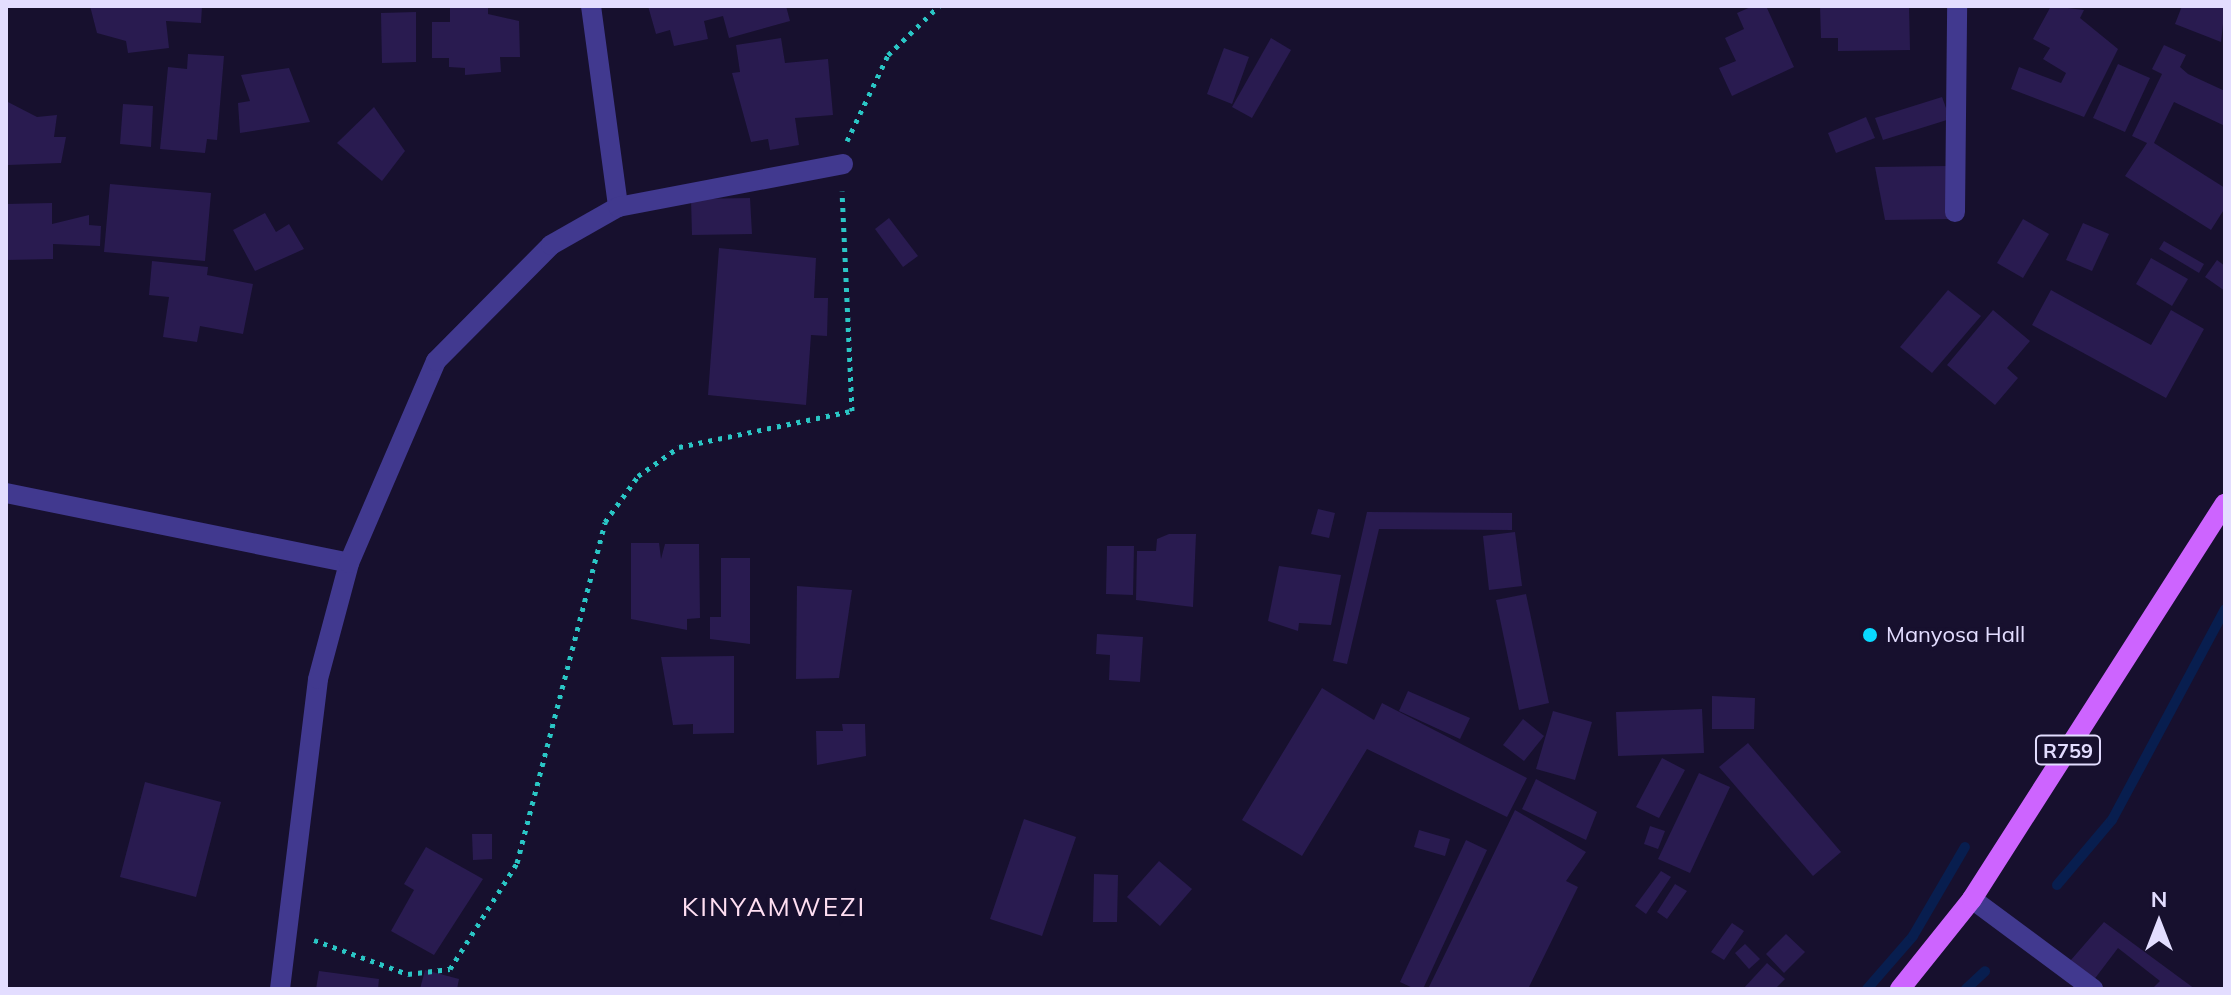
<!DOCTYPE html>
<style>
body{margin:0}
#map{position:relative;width:2231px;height:995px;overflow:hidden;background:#17102e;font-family:Mulish,sans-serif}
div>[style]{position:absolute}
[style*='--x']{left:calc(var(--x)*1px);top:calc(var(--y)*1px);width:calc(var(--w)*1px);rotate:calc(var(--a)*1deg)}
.stream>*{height:10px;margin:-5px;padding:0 5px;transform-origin:5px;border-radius:5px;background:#081e4f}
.building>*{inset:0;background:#291b50}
.path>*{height:5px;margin-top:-2.5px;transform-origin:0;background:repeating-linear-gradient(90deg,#2ac6c5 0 4px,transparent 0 10px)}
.minor>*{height:20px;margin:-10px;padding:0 10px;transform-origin:10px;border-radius:10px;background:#41398f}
.primary>*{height:20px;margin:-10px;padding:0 10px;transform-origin:10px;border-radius:10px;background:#cd64ff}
.dots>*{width:22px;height:22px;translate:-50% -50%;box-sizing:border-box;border:4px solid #17102e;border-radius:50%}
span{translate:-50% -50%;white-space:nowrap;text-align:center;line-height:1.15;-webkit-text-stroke:7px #17102e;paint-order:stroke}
.shield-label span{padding:2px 6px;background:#17102e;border:2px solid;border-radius:6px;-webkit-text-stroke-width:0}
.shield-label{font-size:20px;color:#e3ddff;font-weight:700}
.poi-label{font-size:22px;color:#e3ddff}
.left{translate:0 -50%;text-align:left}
.quarter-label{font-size:26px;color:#ffdff2;letter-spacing:2px}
.frame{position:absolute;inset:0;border:8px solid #e3ddff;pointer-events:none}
.north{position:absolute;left:2119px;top:883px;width:80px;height:80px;-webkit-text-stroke:6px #17102e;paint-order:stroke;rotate:0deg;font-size:22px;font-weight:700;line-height:32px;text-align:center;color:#e3ddff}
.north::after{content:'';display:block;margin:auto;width:28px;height:36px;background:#e3ddff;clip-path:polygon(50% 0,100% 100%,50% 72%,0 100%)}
</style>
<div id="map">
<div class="stream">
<i style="--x:2057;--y:885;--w:85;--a:-49.8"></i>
<i style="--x:2112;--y:820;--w:239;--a:-61.8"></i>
<i style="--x:1867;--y:989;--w:70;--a:-49"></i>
<i style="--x:1913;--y:936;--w:103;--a:-59.7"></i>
<i style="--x:1966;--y:989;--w:26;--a:-43"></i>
</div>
<div class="building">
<i style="clip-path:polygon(90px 6px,202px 6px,201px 23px,166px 21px,169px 48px,128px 53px,126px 41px,97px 33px)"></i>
<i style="clip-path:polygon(648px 6px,786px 6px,790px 21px,729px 38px,723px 16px,704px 21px,708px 39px,674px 46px,670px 30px,656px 34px)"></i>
<i style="clip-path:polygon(1753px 6px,1766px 6px,1794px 67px,1732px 96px,1719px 68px,1736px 61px,1725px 38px,1744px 29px,1737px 13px)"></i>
<i style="clip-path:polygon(1820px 6px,1909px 6px,1910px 50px,1838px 51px,1838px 38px,1821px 38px)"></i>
<i style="clip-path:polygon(2051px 6px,2084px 10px,2080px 18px,2118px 49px,2084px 117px,2011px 89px,2019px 67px,2061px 83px,2066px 73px,2043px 59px,2050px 48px,2033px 39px)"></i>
<i style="clip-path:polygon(2182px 6px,2225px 6px,2221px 42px,2175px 24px)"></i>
<i style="clip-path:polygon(488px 7px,488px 14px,519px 21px,520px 57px,500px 57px,501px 72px,465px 75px,465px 68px,449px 67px,449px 58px,432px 58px,432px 22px,450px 22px,450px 8px)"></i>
<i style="clip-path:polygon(416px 12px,416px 62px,382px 63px,381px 13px)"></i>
<i style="clip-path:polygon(781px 38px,785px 63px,828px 59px,833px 115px,795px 118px,799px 145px,770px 150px,768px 139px,751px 142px,732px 73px,740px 72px,736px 45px)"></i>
<i style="clip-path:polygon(1271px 38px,1291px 50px,1252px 118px,1232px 107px)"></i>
<i style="clip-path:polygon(2164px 45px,2186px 55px,2180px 67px,2188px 74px,2225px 91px,2225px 126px,2174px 102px,2154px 143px,2225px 188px,2225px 208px,2211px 230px,2125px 176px,2147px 143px,2132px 136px,2162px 74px,2152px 69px)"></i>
<i style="clip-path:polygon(1224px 48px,1249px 57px,1232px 104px,1207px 94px)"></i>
<i style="clip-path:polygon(188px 54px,224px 56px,217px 140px,207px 139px,205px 153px,160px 149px,168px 67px,187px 69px)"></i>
<i style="clip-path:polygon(2118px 64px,2150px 78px,2125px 132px,2093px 118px)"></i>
<i style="clip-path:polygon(289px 68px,310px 122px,240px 133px,238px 103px,250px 101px,241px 75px)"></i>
<i style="clip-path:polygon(1942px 97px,1950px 119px,1883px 140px,1875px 118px)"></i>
<i style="clip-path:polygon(6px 101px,37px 117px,57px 115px,54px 137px,66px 137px,61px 163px,8px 165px)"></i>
<i style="clip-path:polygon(123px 104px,153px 106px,151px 147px,120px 144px)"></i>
<i style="clip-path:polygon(374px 107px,405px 151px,382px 181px,337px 143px)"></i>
<i style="clip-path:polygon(1866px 117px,1875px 138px,1836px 153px,1828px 133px)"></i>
<i style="clip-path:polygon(1947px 166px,1950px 219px,1885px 220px,1875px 167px)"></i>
<i style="clip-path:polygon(110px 184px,211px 193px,205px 261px,104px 252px)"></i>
<i style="clip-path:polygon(750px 198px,752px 234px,692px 235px,691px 199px)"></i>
<i style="clip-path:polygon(52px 203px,52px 224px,89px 215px,89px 225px,101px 226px,100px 246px,53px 244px,53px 259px,6px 260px,6px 204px)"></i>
<i style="clip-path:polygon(265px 213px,276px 232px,289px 224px,304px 249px,255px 271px,233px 230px)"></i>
<i style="clip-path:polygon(889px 218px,918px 256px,903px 267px,875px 229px)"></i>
<i style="clip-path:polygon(2023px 219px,2049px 234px,2023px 278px,1997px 263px)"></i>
<i style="clip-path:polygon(2083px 223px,2109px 234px,2092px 271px,2066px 260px)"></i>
<i style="clip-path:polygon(2164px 241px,2204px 264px,2199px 273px,2159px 249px)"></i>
<i style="clip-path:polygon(719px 248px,816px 258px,814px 298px,828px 298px,827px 336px,811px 335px,806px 405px,708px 395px)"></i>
<i style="clip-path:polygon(2151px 258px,2188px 279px,2172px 306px,2136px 284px)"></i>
<i style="clip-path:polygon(2217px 260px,2225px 266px,2225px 291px,2205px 277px)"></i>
<i style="clip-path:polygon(152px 261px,208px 267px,207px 275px,253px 284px,243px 334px,200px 326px,197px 342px,163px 337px,169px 297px,149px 295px)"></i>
<i style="clip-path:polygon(1948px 290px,1981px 316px,1932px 373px,1900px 347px)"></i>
<i style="clip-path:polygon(2051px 290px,2151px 345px,2171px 310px,2204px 329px,2166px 398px,2032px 325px)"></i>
<i style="clip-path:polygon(1993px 310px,2030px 341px,2007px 368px,2018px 378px,1995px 405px,1947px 365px)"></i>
<i style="clip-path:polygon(1318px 509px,1335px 513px,1329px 538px,1311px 534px)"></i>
<i style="clip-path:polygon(1367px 512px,1512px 513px,1512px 530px,1379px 529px,1347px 664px,1333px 661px)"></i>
<i style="clip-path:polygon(1515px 532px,1522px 586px,1489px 590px,1483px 536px)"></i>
<i style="clip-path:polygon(1169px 534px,1196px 534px,1193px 607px,1136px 600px,1137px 551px,1156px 551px,1157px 539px)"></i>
<i style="clip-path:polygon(631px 543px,659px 543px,661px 559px,665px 544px,699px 544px,700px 618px,687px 619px,687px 630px,631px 619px)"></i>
<i style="clip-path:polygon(1107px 546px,1134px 546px,1133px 595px,1106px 594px)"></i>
<i style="clip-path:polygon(721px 558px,750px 558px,750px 644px,710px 639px,710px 617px,721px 617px)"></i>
<i style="clip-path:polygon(1279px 566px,1341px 575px,1331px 625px,1299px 623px,1298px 631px,1268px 621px)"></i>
<i style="clip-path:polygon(797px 586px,852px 590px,839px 678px,796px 679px)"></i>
<i style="clip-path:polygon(1526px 594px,1549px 703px,1519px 710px,1496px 600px)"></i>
<i style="clip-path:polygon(1097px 634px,1143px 637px,1140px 682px,1109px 680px,1110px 655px,1096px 654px)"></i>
<i style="clip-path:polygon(734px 656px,734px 733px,693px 734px,693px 724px,673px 725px,661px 657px)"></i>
<i style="clip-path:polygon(1322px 688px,1374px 720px,1382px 703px,1527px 778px,1507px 817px,1367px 749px,1302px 856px,1242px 820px)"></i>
<i style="clip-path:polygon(1408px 691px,1470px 718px,1460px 739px,1399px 711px)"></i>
<i style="clip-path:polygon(1712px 696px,1755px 698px,1754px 729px,1712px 729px)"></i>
<i style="clip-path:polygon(1702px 709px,1704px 753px,1618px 756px,1616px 712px)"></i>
<i style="clip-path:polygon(1553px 711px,1592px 722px,1575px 780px,1536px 769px)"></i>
<i style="clip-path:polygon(1523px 719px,1544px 736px,1524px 761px,1503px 745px)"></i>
<i style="clip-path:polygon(842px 724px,865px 724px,866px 756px,817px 765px,816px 731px,843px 731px)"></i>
<i style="clip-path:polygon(1748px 743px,1841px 852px,1813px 876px,1719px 767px)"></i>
<i style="clip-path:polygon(1662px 758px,1685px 770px,1659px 818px,1636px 807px)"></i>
<i style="clip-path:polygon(1699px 773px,1730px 787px,1690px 873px,1658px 859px)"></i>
<i style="clip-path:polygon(1536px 779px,1597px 812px,1586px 840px,1522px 809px)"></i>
<i style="clip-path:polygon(145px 782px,221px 802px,196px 897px,120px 877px)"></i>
<i style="clip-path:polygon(1515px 810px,1586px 852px,1566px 881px,1578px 887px,1528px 989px,1428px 989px)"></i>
<i style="clip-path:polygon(1024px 819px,1076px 837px,1042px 936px,990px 919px)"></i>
<i style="clip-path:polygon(1650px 826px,1665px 831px,1658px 849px,1644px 844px)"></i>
<i style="clip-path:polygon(1419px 830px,1450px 839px,1445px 856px,1414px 847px)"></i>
<i style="clip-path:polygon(472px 834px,492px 834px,492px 859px,473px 860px)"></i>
<i style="clip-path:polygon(1466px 840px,1487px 850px,1423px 989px,1415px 989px,1400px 982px)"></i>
<i style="clip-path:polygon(426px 847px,483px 879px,434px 955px,391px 931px,414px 890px,404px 884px)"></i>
<i style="clip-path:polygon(1159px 861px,1192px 889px,1160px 926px,1127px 897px)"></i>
<i style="clip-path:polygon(1661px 871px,1671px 877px,1646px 914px,1635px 906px)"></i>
<i style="clip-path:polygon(1094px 874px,1118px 875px,1117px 922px,1093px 922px)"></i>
<i style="clip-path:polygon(1675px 884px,1687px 891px,1667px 919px,1657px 912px)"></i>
<i style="clip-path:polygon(2104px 922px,2195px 989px,2152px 989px,2160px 981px,2118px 948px,2093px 981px,2103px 989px,2064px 968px)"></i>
<i style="clip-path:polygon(1732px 923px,1744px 931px,1724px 960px,1711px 952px)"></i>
<i style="clip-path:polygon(1786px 934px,1805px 952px,1784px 973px,1766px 954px)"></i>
<i style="clip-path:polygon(1745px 944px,1760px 959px,1749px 969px,1735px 953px)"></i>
<i style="clip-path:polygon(1767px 963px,1785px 979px,1775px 989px,1743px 989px)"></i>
<i style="clip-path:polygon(425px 970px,459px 979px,457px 989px,420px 989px)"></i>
<i style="clip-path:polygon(319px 971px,379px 979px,378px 989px,316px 989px)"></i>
</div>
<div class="path">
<i style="--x:847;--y:141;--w:95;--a:-64.5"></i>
<i style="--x:888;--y:55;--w:71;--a:-43.9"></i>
<i style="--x:314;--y:940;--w:100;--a:19.9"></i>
<i style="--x:408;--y:974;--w:42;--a:-6.8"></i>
<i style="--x:450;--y:969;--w:125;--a:-57.7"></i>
<i style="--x:517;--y:863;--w:352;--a:-75.5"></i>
<i style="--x:605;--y:522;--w:57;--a:-54.3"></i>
<i style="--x:638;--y:476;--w:50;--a:-35.3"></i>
<i style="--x:679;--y:447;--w:177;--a:-11.8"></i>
<i style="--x:852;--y:411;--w:220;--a:-92.6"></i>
</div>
<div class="minor">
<i style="--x:591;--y:6;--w:203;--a:82.3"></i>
<i style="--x:1955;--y:212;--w:206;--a:-89.4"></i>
<i style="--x:6;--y:493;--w:350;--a:11.5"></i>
<i style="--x:1972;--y:899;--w:151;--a:36.6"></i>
<i style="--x:280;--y:989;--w:312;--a:-83"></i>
<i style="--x:318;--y:679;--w:120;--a:-75"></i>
<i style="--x:349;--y:563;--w:220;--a:-66.7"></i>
<i style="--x:436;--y:361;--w:163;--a:-45.2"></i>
<i style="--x:551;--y:245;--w:77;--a:-29.6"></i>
<i style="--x:618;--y:207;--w:229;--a:-10.8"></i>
</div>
<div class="primary">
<i style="--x:1900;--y:989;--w:115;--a:-51.3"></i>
<i style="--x:1972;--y:899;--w:469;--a:-57.4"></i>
</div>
<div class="dots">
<i style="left:1870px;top:635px;background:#09d9ff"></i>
</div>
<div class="shield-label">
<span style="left:2068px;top:750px">R759</span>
</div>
<div class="poi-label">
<span class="left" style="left:1886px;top:635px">Manyosa Hall</span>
</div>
<div class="quarter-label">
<span style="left:774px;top:907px">KINYAMWEZI</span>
</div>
<div class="frame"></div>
<div class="north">N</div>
</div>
